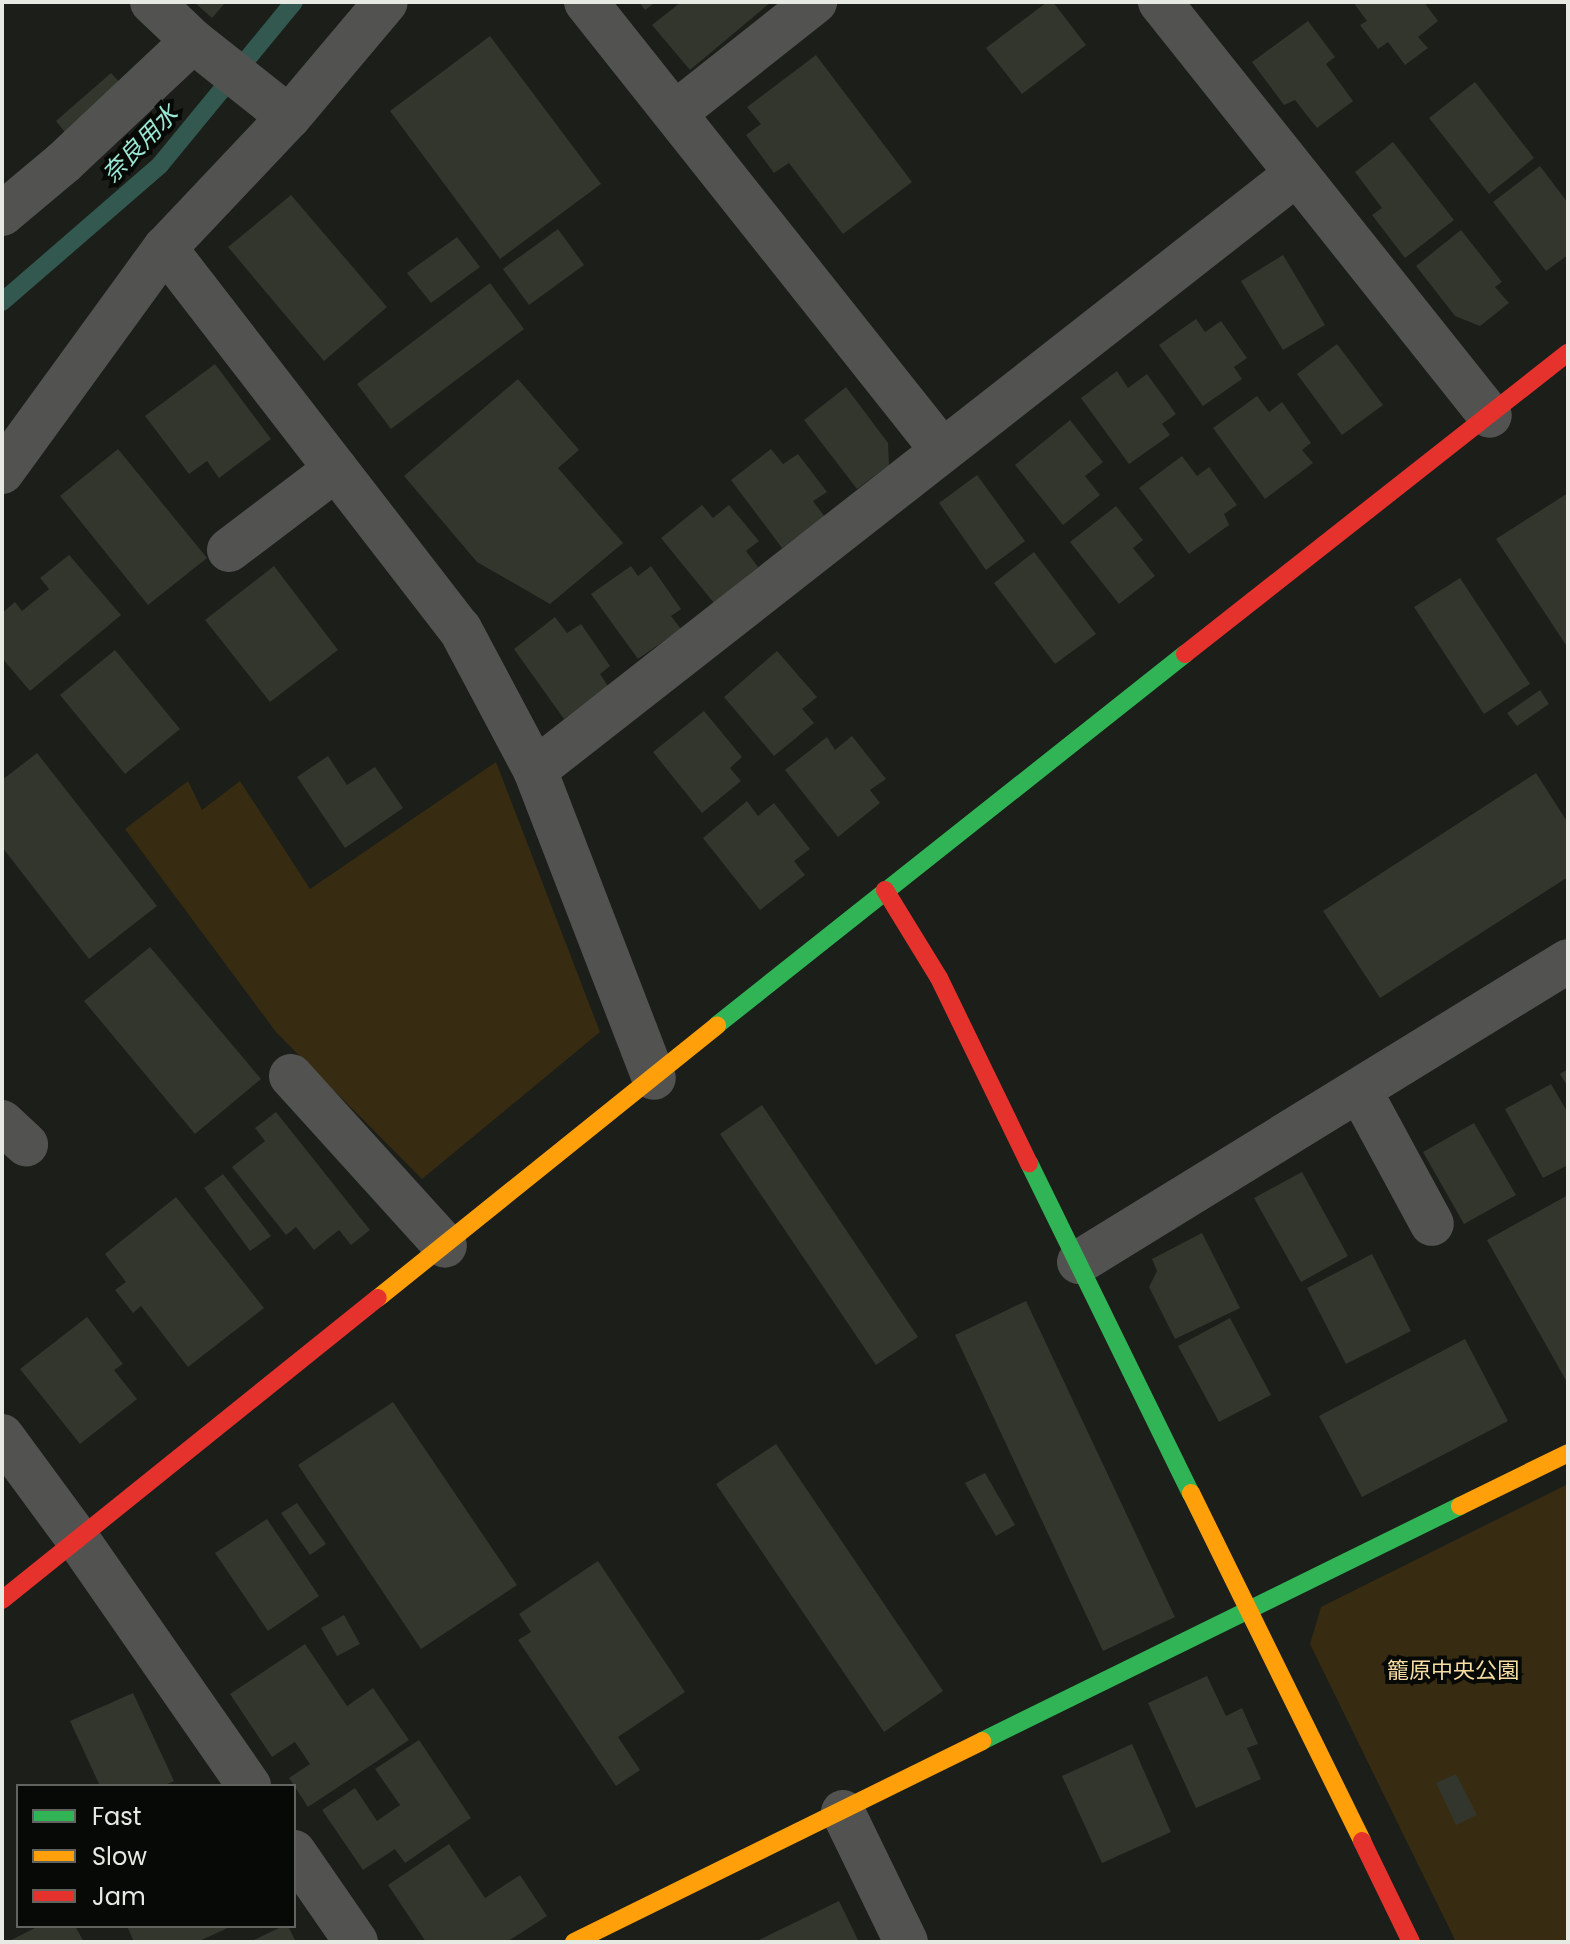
<!DOCTYPE html>
<meta charset="utf-8">
<style>
body{margin:0}
#map{position:relative;width:1570px;height:1944px;overflow:hidden;background:#1b1e19;font-family:Poppins,"Noto Sans JP",sans-serif}
div>[style]{position:absolute}
[style*='--x']{left:calc(var(--x)*1px);top:calc(var(--y)*1px);width:calc(var(--w)*1px);rotate:calc(var(--a)*1deg)}
.green>*{inset:0;background:#372c11}
.stream>*{height:18px;margin:-9px;padding:0 9px;transform-origin:9px;border-radius:9px;background:#32584f}
.building>*{inset:0;background:#33362d}
.street>*{height:44px;margin:-22px;padding:0 22px;transform-origin:22px;border-radius:22px;background:#525351}
.fast>*{height:18px;margin:-9px;padding:0 9px;transform-origin:9px;border-radius:9px;background:#30b455}
.slow>*{height:18px;margin:-9px;padding:0 9px;transform-origin:9px;border-radius:9px;background:#ff9f0a}
.jam>*{height:18px;margin:-9px;padding:0 9px;transform-origin:9px;border-radius:9px;background:#e5322d}
span{translate:-50% -50%;white-space:nowrap;text-align:center;line-height:1.15;-webkit-text-stroke:8px #070906;paint-order:stroke}
.park-label{font-size:22px;color:#f8dda3}
.water-label{font-size:24px;color:#9be7d4;font-style:italic}
.frame{position:absolute;inset:0;border:4px solid #e6eae3;pointer-events:none}
.legend{position:absolute;left:16px;top:1784px;width:280px;height:144px;box-sizing:border-box;background:#070906;border:2px solid #60635e;margin:0;padding:10px 14px;list-style:none;font-size:24px;color:#e6eae3}
.legend li{display:flex;align-items:center;gap:16px;height:40px}
.legend b{width:40px;border:2px solid #60635e}
</style>
<div id="map">
<div class="green">
<i style="clip-path:polygon(496px 762px,600px 1032px,422px 1179px,276px 1032px,125px 829px,188px 781px,202px 810px,240px 781px,310px 889px)"></i>
<i style="clip-path:polygon(1568px 1484px,1568px 1942px,1456px 1942px,1310px 1644px,1321px 1607px)"></i>
</div>
<div class="stream">
<i style="--x:2;--y:302;--w:209;--a:-40.9"></i>
<i style="--x:160;--y:165;--w:211;--a:-50.6"></i>
</div>
<div class="building">
<i style="clip-path:polygon(194px 2px,226px 2px,212px 18px)"></i>
<i style="clip-path:polygon(639px 2px,656px 2px,645px 10px)"></i>
<i style="clip-path:polygon(681px 2px,771px 2px,690px 70px,652px 25px)"></i>
<i style="clip-path:polygon(1047px 2px,1053px 2px,1086px 45px,1022px 94px,986px 48px)"></i>
<i style="clip-path:polygon(1353px 2px,1424px 2px,1438px 21px,1418px 37px,1428px 48px,1405px 65px,1388px 42px,1378px 49px,1360px 25px,1367px 21px)"></i>
<i style="clip-path:polygon(1308px 21px,1335px 57px,1326px 64px,1353px 101px,1317px 128px,1295px 100px,1284px 105px,1252px 62px)"></i>
<i style="clip-path:polygon(490px 36px,601px 184px,500px 259px,390px 111px)"></i>
<i style="clip-path:polygon(816px 55px,912px 182px,843px 234px,789px 163px,774px 173px,746px 135px,761px 124px,747px 107px)"></i>
<i style="clip-path:polygon(111px 73px,124px 87px,68px 136px,56px 121px)"></i>
<i style="clip-path:polygon(1475px 82px,1534px 158px,1489px 194px,1429px 118px)"></i>
<i style="clip-path:polygon(1393px 142px,1454px 220px,1405px 258px,1372px 215px,1382px 208px,1355px 172px)"></i>
<i style="clip-path:polygon(1540px 166px,1568px 203px,1568px 255px,1546px 271px,1493px 202px)"></i>
<i style="clip-path:polygon(291px 195px,387px 307px,324px 361px,228px 247px)"></i>
<i style="clip-path:polygon(558px 229px,584px 265px,529px 305px,503px 269px)"></i>
<i style="clip-path:polygon(1461px 230px,1502px 282px,1495px 287px,1509px 303px,1480px 326px,1455px 316px,1416px 266px)"></i>
<i style="clip-path:polygon(457px 237px,480px 267px,431px 303px,407px 273px)"></i>
<i style="clip-path:polygon(1283px 255px,1325px 325px,1283px 350px,1241px 281px)"></i>
<i style="clip-path:polygon(490px 283px,524px 329px,391px 429px,357px 384px)"></i>
<i style="clip-path:polygon(1196px 319px,1205px 332px,1221px 321px,1247px 358px,1234px 367px,1242px 379px,1203px 406px,1159px 345px)"></i>
<i style="clip-path:polygon(1337px 344px,1383px 405px,1342px 435px,1297px 374px)"></i>
<i style="clip-path:polygon(215px 364px,271px 439px,219px 478px,207px 461px,189px 474px,145px 416px)"></i>
<i style="clip-path:polygon(1117px 371px,1128px 388px,1147px 374px,1176px 414px,1162px 424px,1170px 435px,1129px 464px,1081px 398px)"></i>
<i style="clip-path:polygon(518px 379px,579px 450px,558px 468px,623px 543px,550px 604px,477px 562px,404px 476px)"></i>
<i style="clip-path:polygon(846px 387px,888px 443px,889px 465px,857px 489px,804px 420px)"></i>
<i style="clip-path:polygon(1257px 396px,1269px 412px,1282px 402px,1311px 443px,1302px 450px,1313px 463px,1265px 499px,1213px 428px)"></i>
<i style="clip-path:polygon(1070px 420px,1103px 462px,1085px 476px,1100px 495px,1063px 525px,1015px 465px)"></i>
<i style="clip-path:polygon(118px 449px,207px 558px,148px 605px,60px 496px)"></i>
<i style="clip-path:polygon(771px 449px,783px 464px,798px 454px,827px 492px,813px 501px,825px 517px,782px 548px,731px 480px)"></i>
<i style="clip-path:polygon(1182px 456px,1197px 476px,1209px 467px,1237px 505px,1224px 514px,1229px 525px,1189px 554px,1139px 488px)"></i>
<i style="clip-path:polygon(977px 475px,1025px 541px,986px 570px,939px 503px)"></i>
<i style="clip-path:polygon(1568px 493px,1568px 648px,1496px 539px)"></i>
<i style="clip-path:polygon(702px 505px,713px 518px,729px 505px,759px 541px,746px 551px,758px 567px,714px 603px,661px 538px)"></i>
<i style="clip-path:polygon(1116px 506px,1143px 540px,1133px 548px,1155px 576px,1119px 604px,1070px 542px)"></i>
<i style="clip-path:polygon(1034px 552px,1096px 634px,1055px 664px,994px 583px)"></i>
<i style="clip-path:polygon(69px 555px,121px 615px,30px 691px,2px 658px,2px 613px,15px 602px,22px 611px,49px 589px,40px 578px)"></i>
<i style="clip-path:polygon(274px 566px,338px 650px,270px 702px,205px 620px)"></i>
<i style="clip-path:polygon(631px 566px,638px 576px,651px 566px,681px 609px,671px 616px,681px 629px,638px 659px,591px 594px)"></i>
<i style="clip-path:polygon(1460px 578px,1530px 684px,1484px 714px,1414px 607px)"></i>
<i style="clip-path:polygon(555px 617px,567px 633px,581px 624px,610px 666px,600px 674px,608px 686px,564px 719px,514px 649px)"></i>
<i style="clip-path:polygon(115px 650px,180px 729px,125px 774px,60px 695px)"></i>
<i style="clip-path:polygon(777px 651px,817px 697px,802px 709px,814px 723px,774px 756px,724px 697px)"></i>
<i style="clip-path:polygon(1540px 690px,1549px 704px,1517px 726px,1507px 713px)"></i>
<i style="clip-path:polygon(704px 711px,742px 757px,730px 768px,741px 781px,702px 813px,653px 752px)"></i>
<i style="clip-path:polygon(852px 736px,886px 779px,870px 790px,880px 803px,838px 837px,785px 770px,827px 737px,835px 750px)"></i>
<i style="clip-path:polygon(37px 753px,157px 906px,89px 959px,2px 847px,2px 780px)"></i>
<i style="clip-path:polygon(328px 756px,347px 785px,375px 767px,403px 808px,345px 848px,297px 777px)"></i>
<i style="clip-path:polygon(1536px 773px,1568px 823px,1568px 877px,1380px 998px,1323px 911px)"></i>
<i style="clip-path:polygon(747px 801px,758px 816px,774px 803px,810px 849px,794px 861px,805px 875px,760px 910px,703px 838px)"></i>
<i style="clip-path:polygon(150px 947px,261px 1079px,195px 1134px,84px 1001px)"></i>
<i style="clip-path:polygon(1568px 1069px,1568px 1087px,1560px 1074px)"></i>
<i style="clip-path:polygon(1551px 1084px,1568px 1113px,1568px 1165px,1543px 1178px,1505px 1109px)"></i>
<i style="clip-path:polygon(762px 1105px,918px 1337px,876px 1365px,720px 1134px)"></i>
<i style="clip-path:polygon(276px 1112px,370px 1230px,351px 1245px,339px 1230px,314px 1250px,296px 1227px,286px 1235px,232px 1167px,265px 1141px,255px 1128px)"></i>
<i style="clip-path:polygon(1474px 1123px,1516px 1195px,1464px 1224px,1423px 1152px)"></i>
<i style="clip-path:polygon(1302px 1172px,1348px 1256px,1301px 1282px,1254px 1198px)"></i>
<i style="clip-path:polygon(223px 1174px,271px 1236px,250px 1251px,204px 1188px)"></i>
<i style="clip-path:polygon(1568px 1195px,1568px 1384px,1487px 1240px)"></i>
<i style="clip-path:polygon(176px 1197px,264px 1308px,188px 1367px,141px 1306px,133px 1313px,115px 1290px,126px 1282px,105px 1254px)"></i>
<i style="clip-path:polygon(1202px 1233px,1240px 1308px,1175px 1339px,1149px 1287px,1157px 1271px,1152px 1259px)"></i>
<i style="clip-path:polygon(1372px 1254px,1411px 1331px,1346px 1364px,1307px 1288px)"></i>
<i style="clip-path:polygon(1026px 1301px,1175px 1617px,1103px 1651px,955px 1335px)"></i>
<i style="clip-path:polygon(87px 1317px,123px 1364px,114px 1370px,137px 1399px,80px 1444px,20px 1369px)"></i>
<i style="clip-path:polygon(1230px 1318px,1271px 1395px,1219px 1422px,1178px 1346px)"></i>
<i style="clip-path:polygon(1465px 1339px,1508px 1421px,1362px 1497px,1319px 1416px)"></i>
<i style="clip-path:polygon(393px 1402px,517px 1585px,421px 1649px,298px 1465px)"></i>
<i style="clip-path:polygon(776px 1444px,943px 1691px,884px 1732px,716px 1484px)"></i>
<i style="clip-path:polygon(985px 1473px,1015px 1525px,996px 1536px,965px 1483px)"></i>
<i style="clip-path:polygon(297px 1503px,326px 1544px,310px 1555px,281px 1513px)"></i>
<i style="clip-path:polygon(267px 1519px,319px 1596px,268px 1631px,215px 1553px)"></i>
<i style="clip-path:polygon(598px 1561px,685px 1692px,618px 1737px,640px 1770px,616px 1786px,518px 1640px,531px 1632px,519px 1614px)"></i>
<i style="clip-path:polygon(344px 1615px,360px 1644px,337px 1656px,321px 1628px)"></i>
<i style="clip-path:polygon(305px 1644px,347px 1706px,373px 1688px,409px 1740px,308px 1807px,289px 1778px,310px 1764px,295px 1742px,272px 1757px,230px 1694px)"></i>
<i style="clip-path:polygon(1207px 1676px,1226px 1716px,1242px 1708px,1258px 1744px,1247px 1748px,1261px 1779px,1196px 1808px,1148px 1703px)"></i>
<i style="clip-path:polygon(133px 1693px,174px 1781px,163px 1786px,100px 1786px,70px 1721px)"></i>
<i style="clip-path:polygon(419px 1740px,471px 1818px,405px 1863px,395px 1849px,363px 1870px,322px 1810px,355px 1788px,377px 1821px,400px 1805px,375px 1769px)"></i>
<i style="clip-path:polygon(1132px 1744px,1171px 1832px,1102px 1863px,1062px 1776px)"></i>
<i style="clip-path:polygon(1456px 1774px,1477px 1815px,1456px 1825px,1436px 1783px)"></i>
<i style="clip-path:polygon(449px 1844px,485px 1898px,520px 1875px,547px 1916px,507px 1942px,426px 1942px,388px 1885px)"></i>
<i style="clip-path:polygon(839px 1901px,859px 1942px,755px 1942px)"></i>
<i style="clip-path:polygon(39px 1926px,75px 1926px,84px 1942px,7px 1942px)"></i>
<i style="clip-path:polygon(127px 1926px,232px 1926px,197px 1942px,134px 1942px)"></i>
<i style="clip-path:polygon(283px 1926px,288px 1926px,296px 1942px,250px 1942px)"></i>
</div>
<div class="street">
<i style="--x:152;--y:2;--w:57;--a:43.6"></i>
<i style="--x:193;--y:41;--w:122;--a:38.4"></i>
<i style="--x:586;--y:2;--w:572;--a:51.53"></i>
<i style="--x:1160;--y:2;--w:529;--a:51.44"></i>
<i style="--x:675;--y:113;--w:179;--a:-38.4"></i>
<i style="--x:2;--y:214;--w:80;--a:-39.9"></i>
<i style="--x:63;--y:163;--w:178;--a:-43.2"></i>
<i style="--x:165;--y:248;--w:482;--a:52.3"></i>
<i style="--x:460;--y:629;--w:160;--a:62"></i>
<i style="--x:535;--y:770;--w:330;--a:68.9"></i>
<i style="--x:2;--y:472;--w:277;--a:-54"></i>
<i style="--x:165;--y:248;--w:180;--a:-46.6"></i>
<i style="--x:289;--y:117;--w:150;--a:-49.9"></i>
<i style="--x:229;--y:550;--w:134;--a:-37.1"></i>
<i style="--x:535;--y:770;--w:965;--a:-38.06"></i>
<i style="--x:291;--y:1076;--w:229;--a:47.8"></i>
<i style="--x:1360;--y:1091;--w:151;--a:61.6"></i>
<i style="--x:2;--y:1122;--w:33;--a:43"></i>
<i style="--x:1079;--y:1262;--w:574;--a:-31.61"></i>
<i style="--x:2;--y:1436;--w:130;--a:53.7"></i>
<i style="--x:79;--y:1541;--w:298;--a:55.2"></i>
<i style="--x:843;--y:1812;--w:144;--a:64.1"></i>
<i style="--x:294;--y:1852;--w:109;--a:55.4"></i>
</div>
<div class="fast">
<i style="--x:717;--y:1025;--w:597;--a:-38.41"></i>
<i style="--x:1029;--y:1163;--w:368;--a:63.9"></i>
<i style="--x:982;--y:1741;--w:533;--a:-26.18"></i>
</div>
<div class="slow">
<i style="--x:378;--y:1298;--w:435;--a:-38.8"></i>
<i style="--x:1191;--y:1493;--w:388;--a:63.8"></i>
<i style="--x:1460;--y:1506;--w:120;--a:-26.1"></i>
<i style="--x:574;--y:1942;--w:455;--a:-26.2"></i>
</div>
<div class="jam">
<i style="--x:1185;--y:654;--w:487;--a:-38.2"></i>
<i style="--x:885;--y:890;--w:103;--a:58.5"></i>
<i style="--x:939;--y:978;--w:206;--a:64.1"></i>
<i style="--x:2;--y:1600;--w:482;--a:-38.8"></i>
<i style="--x:1362;--y:1841;--w:112;--a:64.1"></i>
</div>
<div class="park-label">
<span style="left:1453px;top:1671px">籠原中央公園</span>
</div>
<div class="water-label">
<span style="left:140px;top:144px;rotate:-46deg">奈良用水</span>
</div>
<div class="frame"></div>
<ul class="legend">
<li><b style="height:10px;background:#30b455"></b>Fast</li>
<li><b style="height:10px;background:#ff9f0a"></b>Slow</li>
<li><b style="height:10px;background:#e5322d"></b>Jam</li>
</ul>
</div>
